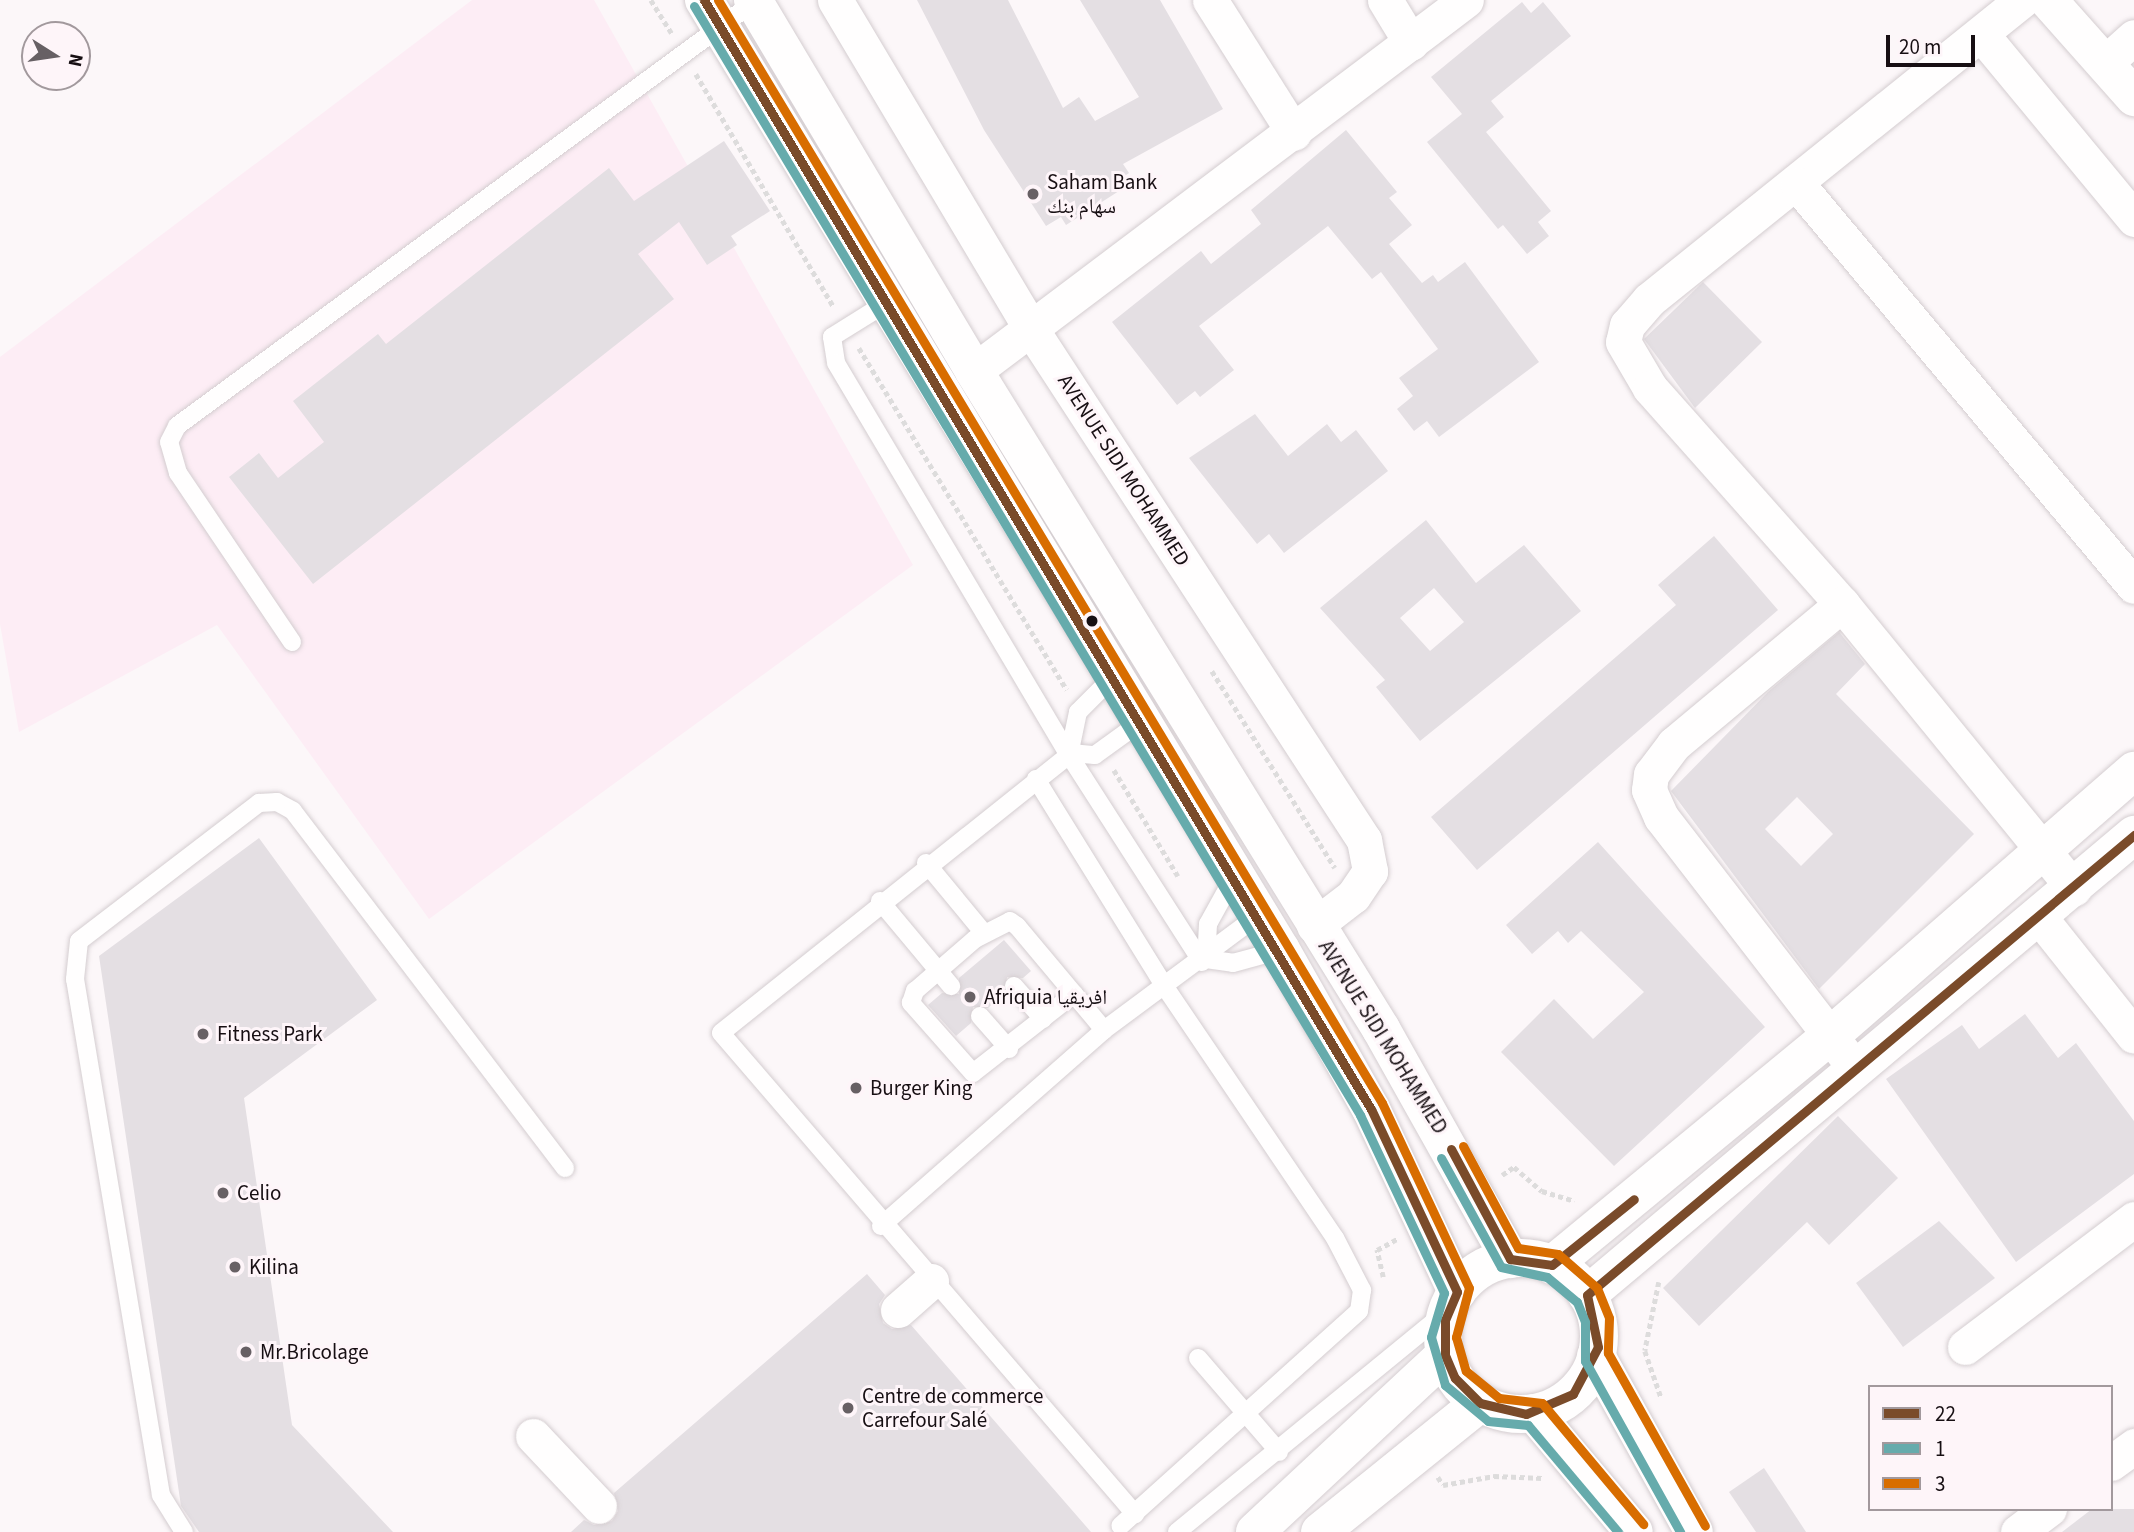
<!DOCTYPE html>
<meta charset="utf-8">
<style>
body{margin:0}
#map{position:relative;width:2134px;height:1532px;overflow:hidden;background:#fcf7f9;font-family:"Source Sans 3","Noto Naskh Arabic",sans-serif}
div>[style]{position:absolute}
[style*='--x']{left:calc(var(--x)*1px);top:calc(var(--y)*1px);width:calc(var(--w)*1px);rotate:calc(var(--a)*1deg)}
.built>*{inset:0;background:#fdedf5}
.building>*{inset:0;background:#e4dfe3}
.path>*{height:4.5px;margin-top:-2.25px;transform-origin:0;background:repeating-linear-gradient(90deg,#dddcdc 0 5px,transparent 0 8.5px)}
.roads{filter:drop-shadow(0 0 2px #d4cdd0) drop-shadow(0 0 2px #d4cdd0)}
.lane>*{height:18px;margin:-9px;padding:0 9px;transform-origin:9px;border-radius:9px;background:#fffefe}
.street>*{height:35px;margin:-17.5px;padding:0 17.5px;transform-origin:17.5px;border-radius:17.5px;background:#fffefe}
.secondary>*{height:38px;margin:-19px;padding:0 19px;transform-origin:19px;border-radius:19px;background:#fffefe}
.primary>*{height:38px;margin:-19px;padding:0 19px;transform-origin:19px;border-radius:19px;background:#fffefe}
.primary>.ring{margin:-19px;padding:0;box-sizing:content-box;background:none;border:38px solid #fffefe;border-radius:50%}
.bus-1>*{height:9px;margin:-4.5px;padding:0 4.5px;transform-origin:4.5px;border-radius:4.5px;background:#7a4b2a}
.bus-2>*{height:9px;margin:-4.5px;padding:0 4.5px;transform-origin:4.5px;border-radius:4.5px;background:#66abac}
.bus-3>*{height:9px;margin:-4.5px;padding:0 4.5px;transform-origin:4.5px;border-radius:4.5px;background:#d86d00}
.dots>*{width:19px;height:19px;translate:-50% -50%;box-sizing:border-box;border:4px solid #fef5f9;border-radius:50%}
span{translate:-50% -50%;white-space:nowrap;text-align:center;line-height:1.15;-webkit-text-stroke:6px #fef5f9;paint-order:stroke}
.poi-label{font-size:21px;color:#170f13}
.left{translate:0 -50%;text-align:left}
.street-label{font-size:21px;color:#170f13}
.legend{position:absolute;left:1868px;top:1385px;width:245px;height:126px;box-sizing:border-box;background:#fef5f9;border:2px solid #a2999d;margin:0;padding:9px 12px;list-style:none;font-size:21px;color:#170f13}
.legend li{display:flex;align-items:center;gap:14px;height:35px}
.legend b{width:35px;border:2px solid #a2999d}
.north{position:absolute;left:21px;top:21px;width:70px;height:70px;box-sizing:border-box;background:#fef5f9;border:2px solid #a2999d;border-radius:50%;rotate:102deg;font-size:19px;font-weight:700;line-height:28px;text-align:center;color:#170f13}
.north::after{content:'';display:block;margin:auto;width:24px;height:32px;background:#676064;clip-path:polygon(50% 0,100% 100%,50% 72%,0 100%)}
.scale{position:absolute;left:1886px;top:35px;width:89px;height:32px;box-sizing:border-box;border:4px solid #170f13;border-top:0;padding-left:9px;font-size:21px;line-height:24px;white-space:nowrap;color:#170f13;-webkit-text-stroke:5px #fef5f9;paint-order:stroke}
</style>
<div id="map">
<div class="built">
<i style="clip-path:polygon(472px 0,594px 0,913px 565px,429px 919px,217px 625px,19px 732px,0 624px,0 357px)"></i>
</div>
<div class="building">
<i style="clip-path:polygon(917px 0,1008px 0,1063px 108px,1079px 97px,1095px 121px,1139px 97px,1080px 0,1160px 0,1223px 109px,1123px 164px,1129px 173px,1114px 183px,1119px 191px,1066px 225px,1061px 217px,1046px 226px,984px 130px)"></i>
<i style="clip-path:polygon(1522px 2px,1531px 13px,1543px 2px,1571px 36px,1491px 101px,1504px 117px,1486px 132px,1551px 211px,1538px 222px,1549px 236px,1527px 254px,1503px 225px,1498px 229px,1427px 142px,1462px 114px,1431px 77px)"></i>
<i style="clip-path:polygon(1346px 130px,1397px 192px,1389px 198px,1412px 225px,1389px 244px,1422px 283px,1433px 275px,1438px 282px,1465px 262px,1539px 362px,1439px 437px,1427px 421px,1414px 431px,1397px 409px,1413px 396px,1399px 378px,1438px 349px,1381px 272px,1372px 279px,1328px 226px,1199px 326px,1234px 370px,1200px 397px,1195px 391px,1177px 405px,1112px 322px,1201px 251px,1211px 264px,1261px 224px,1251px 210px)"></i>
<i style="clip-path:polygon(724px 141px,770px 211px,731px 236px,737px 245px,707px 265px,679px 222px,638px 254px,674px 299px,313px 584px,229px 477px,259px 453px,278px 478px,324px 442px,293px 401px,378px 334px,386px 344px,609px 168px,634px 201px)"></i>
<i style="clip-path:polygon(1703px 282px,1762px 342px,1695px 408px,1644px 339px)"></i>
<i style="clip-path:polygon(1255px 414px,1288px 456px,1327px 424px,1341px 442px,1356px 430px,1388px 471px,1284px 553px,1269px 534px,1257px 544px,1189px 458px)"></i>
<i style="clip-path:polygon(evenodd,1426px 520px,1476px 583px,1524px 545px,1581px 611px,1420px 741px,1376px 687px,1385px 680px,1320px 608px,1426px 520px,1434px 588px,1464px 622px,1430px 651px,1400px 618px,1434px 588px)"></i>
<i style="clip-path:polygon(1714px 536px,1778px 610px,1477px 870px,1431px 817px,1676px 605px,1658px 585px)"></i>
<i style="clip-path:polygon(evenodd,1839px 632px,1865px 664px,1836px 694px,1974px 834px,1819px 989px,1671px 791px,1768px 692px,1839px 632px,1797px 797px,1833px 834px,1801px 866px,1765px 829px,1797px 797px)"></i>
<i style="clip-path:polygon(259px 838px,377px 1000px,244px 1098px,292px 1425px,393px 1532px,199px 1532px,181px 1506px,99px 956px)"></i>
<i style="clip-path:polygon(1598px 842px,1765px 1027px,1614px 1166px,1501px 1052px,1554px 999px,1593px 1039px,1644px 992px,1581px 931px,1568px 943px,1558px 931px,1532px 954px,1506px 925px)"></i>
<i style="clip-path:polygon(1004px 940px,1031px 971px,1023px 978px,1007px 977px,1005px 993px,988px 1008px,973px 1007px,971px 1023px,956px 1036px,928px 1005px,942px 993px,959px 994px,959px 978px)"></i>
<i style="clip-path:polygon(2025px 1014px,2058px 1058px,2076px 1043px,2134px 1121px,2134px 1174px,2016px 1262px,1886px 1079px,1962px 1025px,1979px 1049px)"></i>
<i style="clip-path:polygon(1838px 1116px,1898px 1178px,1829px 1245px,1807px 1222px,1699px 1326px,1663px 1288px)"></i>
<i style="clip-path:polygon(1939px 1221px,1995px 1278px,1903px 1347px,1856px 1283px)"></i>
<i style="clip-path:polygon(867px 1274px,885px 1295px,879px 1304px,883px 1323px,892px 1329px,911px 1325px,1091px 1532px,571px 1532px,584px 1520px,594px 1525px,612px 1521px,618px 1511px,614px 1493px)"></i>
<i style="clip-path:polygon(1764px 1468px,1806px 1532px,1756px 1532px,1729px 1492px)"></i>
<i style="clip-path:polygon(2092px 1509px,2134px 1509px,2134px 1532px,2062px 1532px)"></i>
</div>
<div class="path">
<i style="--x:651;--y:0;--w:39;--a:58"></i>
<i style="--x:696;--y:74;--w:271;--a:59.4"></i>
<i style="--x:859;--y:348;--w:400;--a:58.7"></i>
<i style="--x:1212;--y:671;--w:232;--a:58"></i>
<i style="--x:1114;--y:770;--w:124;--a:58.9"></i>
<i style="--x:1502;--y:1175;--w:14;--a:-34"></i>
<i style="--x:1514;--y:1167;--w:37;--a:41"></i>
<i style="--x:1542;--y:1191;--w:34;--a:17"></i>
<i style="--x:1383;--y:1277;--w:28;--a:-103"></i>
<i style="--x:1377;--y:1250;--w:23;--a:-29"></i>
<i style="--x:1659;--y:1282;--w:70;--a:101.5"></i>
<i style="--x:1645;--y:1351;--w:49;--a:70.8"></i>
<i style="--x:1438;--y:1477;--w:9;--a:58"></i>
<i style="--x:1443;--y:1485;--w:52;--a:-10"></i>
<i style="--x:1494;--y:1476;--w:48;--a:2.4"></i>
</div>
<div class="roads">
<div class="lane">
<i style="--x:888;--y:302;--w:66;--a:148"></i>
<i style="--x:832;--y:337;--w:26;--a:81"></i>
<i style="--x:836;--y:363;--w:456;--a:59.3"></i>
<i style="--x:1069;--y:755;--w:246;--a:57.3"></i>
<i style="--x:292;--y:642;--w:204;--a:-124"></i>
<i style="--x:178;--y:473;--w:32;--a:-106"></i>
<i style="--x:169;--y:442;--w:18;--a:-63"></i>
<i style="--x:177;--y:426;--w:716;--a:-36.31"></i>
<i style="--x:1114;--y:676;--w:51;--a:135"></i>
<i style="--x:1078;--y:712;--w:44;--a:101.8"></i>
<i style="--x:1069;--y:755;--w:445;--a:141.4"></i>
<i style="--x:721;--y:1033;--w:635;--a:49.28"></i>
<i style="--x:1071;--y:753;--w:24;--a:5"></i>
<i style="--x:1095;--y:755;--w:58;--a:-35.9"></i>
<i style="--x:1036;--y:779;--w:241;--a:58.2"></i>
<i style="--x:1163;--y:984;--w:307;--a:55.9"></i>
<i style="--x:1335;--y:1238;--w:59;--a:62.6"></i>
<i style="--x:1362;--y:1290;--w:21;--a:98"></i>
<i style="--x:1359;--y:1311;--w:321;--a:138"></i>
<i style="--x:926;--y:863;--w:91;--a:50.4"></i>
<i style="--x:1235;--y:875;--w:56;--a:118.9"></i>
<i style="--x:1208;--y:924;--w:35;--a:93"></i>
<i style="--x:1206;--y:959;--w:27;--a:8"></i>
<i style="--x:1233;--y:963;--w:50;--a:-15.2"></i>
<i style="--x:880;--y:901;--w:111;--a:50.1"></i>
<i style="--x:1014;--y:986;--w:44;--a:48.7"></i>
<i style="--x:1074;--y:994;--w:128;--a:142"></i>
<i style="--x:973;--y:1073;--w:94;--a:-131.5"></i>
<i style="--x:911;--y:1003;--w:13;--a:-72"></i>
<i style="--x:915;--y:991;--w:79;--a:-40.9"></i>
<i style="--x:975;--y:939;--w:39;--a:-27"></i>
<i style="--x:1010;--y:921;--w:9;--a:36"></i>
<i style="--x:1017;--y:926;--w:89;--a:50"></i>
<i style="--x:1074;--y:994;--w:47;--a:50.2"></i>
<i style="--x:980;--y:1016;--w:44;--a:48.7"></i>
<i style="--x:881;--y:1226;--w:297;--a:-41.3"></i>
<i style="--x:1104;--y:1030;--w:193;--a:-36.6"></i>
<i style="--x:1198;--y:1358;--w:124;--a:49.2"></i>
<i style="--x:184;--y:1532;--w:44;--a:-121.9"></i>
<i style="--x:161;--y:1495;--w:523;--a:-99.46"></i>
<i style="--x:75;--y:979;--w:38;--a:-84"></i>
<i style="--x:79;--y:941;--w:227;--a:-37.5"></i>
<i style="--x:259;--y:803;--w:18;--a:-3"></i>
<i style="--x:277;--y:802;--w:18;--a:29"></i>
<i style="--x:293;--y:811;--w:449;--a:52.7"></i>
<i style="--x:1177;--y:1532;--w:349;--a:-39.3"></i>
</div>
<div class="street">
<i style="--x:835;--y:0;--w:379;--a:59.2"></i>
<i style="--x:1029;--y:326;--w:614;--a:56.91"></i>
<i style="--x:1364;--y:840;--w:32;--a:79"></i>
<i style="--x:1370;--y:871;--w:30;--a:124"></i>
<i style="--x:1353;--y:896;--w:49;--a:142.4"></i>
<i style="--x:1210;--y:0;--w:157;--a:57.7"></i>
<i style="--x:1385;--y:0;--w:50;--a:58.8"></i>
<i style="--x:2022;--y:0;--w:479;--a:141.2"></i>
<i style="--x:1649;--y:300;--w:33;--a:131"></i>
<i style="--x:1627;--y:325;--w:17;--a:103"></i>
<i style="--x:1623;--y:342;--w:53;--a:59.6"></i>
<i style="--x:1650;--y:388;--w:289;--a:48.4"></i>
<i style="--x:1842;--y:604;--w:367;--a:50.8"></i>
<i style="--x:1982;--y:35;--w:239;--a:50.4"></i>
<i style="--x:2104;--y:64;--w:40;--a:-42"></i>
<i style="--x:1798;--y:185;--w:523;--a:50.04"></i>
<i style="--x:974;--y:371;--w:616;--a:-37.02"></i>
<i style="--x:1842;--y:604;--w:219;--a:140.2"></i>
<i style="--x:1674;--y:744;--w:38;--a:127"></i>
<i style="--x:1651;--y:774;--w:16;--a:97"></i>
<i style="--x:1649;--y:790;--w:30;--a:66"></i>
<i style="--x:1661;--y:817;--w:317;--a:52.3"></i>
<i style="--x:2041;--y:919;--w:149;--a:51.5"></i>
<i style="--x:898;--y:1310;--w:44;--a:-41.3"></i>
<i style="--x:1965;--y:1347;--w:212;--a:-37.1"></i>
<i style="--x:533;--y:1436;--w:96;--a:46.7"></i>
<i style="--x:2111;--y:1463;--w:29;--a:-36"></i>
<i style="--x:2018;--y:1532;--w:39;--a:-37"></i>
</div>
<div class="secondary">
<i style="--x:2048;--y:0;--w:130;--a:48.4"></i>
<i style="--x:1552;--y:1265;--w:359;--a:-39.5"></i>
<i style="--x:1829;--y:1037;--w:405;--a:-41.1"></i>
<i style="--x:1587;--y:1295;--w:715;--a:-40.06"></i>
<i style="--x:1255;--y:1532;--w:260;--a:-43"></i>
<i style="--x:1320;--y:1532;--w:206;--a:-38.9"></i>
</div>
<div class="primary">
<i style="--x:704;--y:0;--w:1111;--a:58.73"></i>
<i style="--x:1281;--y:950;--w:183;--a:60.5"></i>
<i style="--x:1371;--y:1109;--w:202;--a:64.8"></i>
<i style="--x:753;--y:0;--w:432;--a:59.2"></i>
<i style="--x:974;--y:371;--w:774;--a:58.26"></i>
<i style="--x:1381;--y:1029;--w:264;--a:60.7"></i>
<i class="ring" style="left:1443px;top:1258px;width:118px;height:118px"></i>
<i style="--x:1596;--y:1356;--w:201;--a:60.9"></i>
<i style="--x:1534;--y:1413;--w:155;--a:50"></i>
</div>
</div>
<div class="bus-1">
<i style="--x:704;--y:0;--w:1294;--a:58.98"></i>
<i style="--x:1371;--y:1109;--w:202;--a:64.8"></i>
<i style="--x:1457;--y:1292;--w:30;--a:113"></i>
<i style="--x:1445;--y:1320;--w:35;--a:90"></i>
<i style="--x:1445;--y:1355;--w:25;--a:67"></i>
<i style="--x:1455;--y:1378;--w:35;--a:45"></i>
<i style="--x:1480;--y:1403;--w:47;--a:13.4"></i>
<i style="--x:1526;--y:1414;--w:51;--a:-23.1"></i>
<i style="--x:1573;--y:1394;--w:53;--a:-62"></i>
<i style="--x:1598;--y:1347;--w:53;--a:-101.9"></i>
<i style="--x:1587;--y:1295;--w:715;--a:-40.06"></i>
<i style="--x:1451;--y:1149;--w:125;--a:61.8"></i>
<i style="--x:1510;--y:1259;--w:42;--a:8.1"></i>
<i style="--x:1552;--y:1265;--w:105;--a:-38.8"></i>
</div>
<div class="bus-2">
<i style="--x:694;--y:6;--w:1294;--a:59.01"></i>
<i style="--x:1360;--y:1115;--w:197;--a:64.7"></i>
<i style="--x:1444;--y:1293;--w:46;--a:106.5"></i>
<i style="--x:1431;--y:1337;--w:50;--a:73.7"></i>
<i style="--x:1445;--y:1385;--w:56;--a:39.9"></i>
<i style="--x:1488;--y:1421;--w:40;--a:5.7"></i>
<i style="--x:1528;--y:1425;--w:140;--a:49.9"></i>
<i style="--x:1441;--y:1158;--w:124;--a:61.2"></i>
<i style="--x:1501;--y:1267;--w:47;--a:12.3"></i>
<i style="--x:1547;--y:1277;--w:39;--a:40"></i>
<i style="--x:1577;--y:1302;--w:22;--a:68"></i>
<i style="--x:1585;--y:1322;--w:39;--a:90"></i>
<i style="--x:1585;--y:1361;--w:196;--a:60.9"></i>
</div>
<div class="bus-3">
<i style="--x:718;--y:0;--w:1287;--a:58.95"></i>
<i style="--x:1382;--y:1103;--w:204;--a:64.8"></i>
<i style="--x:1469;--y:1288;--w:51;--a:104.9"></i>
<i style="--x:1456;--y:1337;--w:35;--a:74"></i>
<i style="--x:1466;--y:1371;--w:43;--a:39.3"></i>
<i style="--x:1499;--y:1398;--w:43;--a:6.6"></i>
<i style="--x:1542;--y:1403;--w:158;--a:50.1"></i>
<i style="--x:1463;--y:1146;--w:116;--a:61.7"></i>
<i style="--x:1518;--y:1248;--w:40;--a:8.5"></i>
<i style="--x:1558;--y:1254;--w:52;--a:41.1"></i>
<i style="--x:1597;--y:1288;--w:32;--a:68"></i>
<i style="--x:1609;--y:1318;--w:35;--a:92"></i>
<i style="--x:1608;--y:1353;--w:198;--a:60.7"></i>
</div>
<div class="dots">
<i style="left:1033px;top:194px;background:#676064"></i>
<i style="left:1092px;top:621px;background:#170f13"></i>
<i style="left:970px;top:997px;background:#676064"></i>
<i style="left:203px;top:1034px;background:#676064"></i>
<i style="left:856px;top:1088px;background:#676064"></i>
<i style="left:223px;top:1193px;background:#676064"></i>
<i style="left:235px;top:1267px;background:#676064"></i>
<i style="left:246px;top:1352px;background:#676064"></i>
<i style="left:848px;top:1408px;background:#676064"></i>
</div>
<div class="poi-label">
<span class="left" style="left:1047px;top:194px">Saham Bank<br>سهام بنك</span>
<span class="left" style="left:984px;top:997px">Afriquia افريقيا</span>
<span class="left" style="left:217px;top:1034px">Fitness Park</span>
<span class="left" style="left:870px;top:1088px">Burger King</span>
<span class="left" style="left:237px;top:1193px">Celio</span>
<span class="left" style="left:249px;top:1267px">Kilina</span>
<span class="left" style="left:260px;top:1352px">Mr.Bricolage</span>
<span class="left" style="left:862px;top:1408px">Centre de commerce<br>Carrefour Salé</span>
</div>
<div class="street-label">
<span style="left:1124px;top:470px;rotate:57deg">AVENUE SIDI MOHAMMED</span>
<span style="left:1383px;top:1037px;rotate:58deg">AVENUE SIDI MOHAMMED</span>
</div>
<ul class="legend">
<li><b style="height:9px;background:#7a4b2a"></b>22</li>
<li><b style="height:9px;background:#66abac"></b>1</li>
<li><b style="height:9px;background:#d86d00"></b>3</li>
</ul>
<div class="north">N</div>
<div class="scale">20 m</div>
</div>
